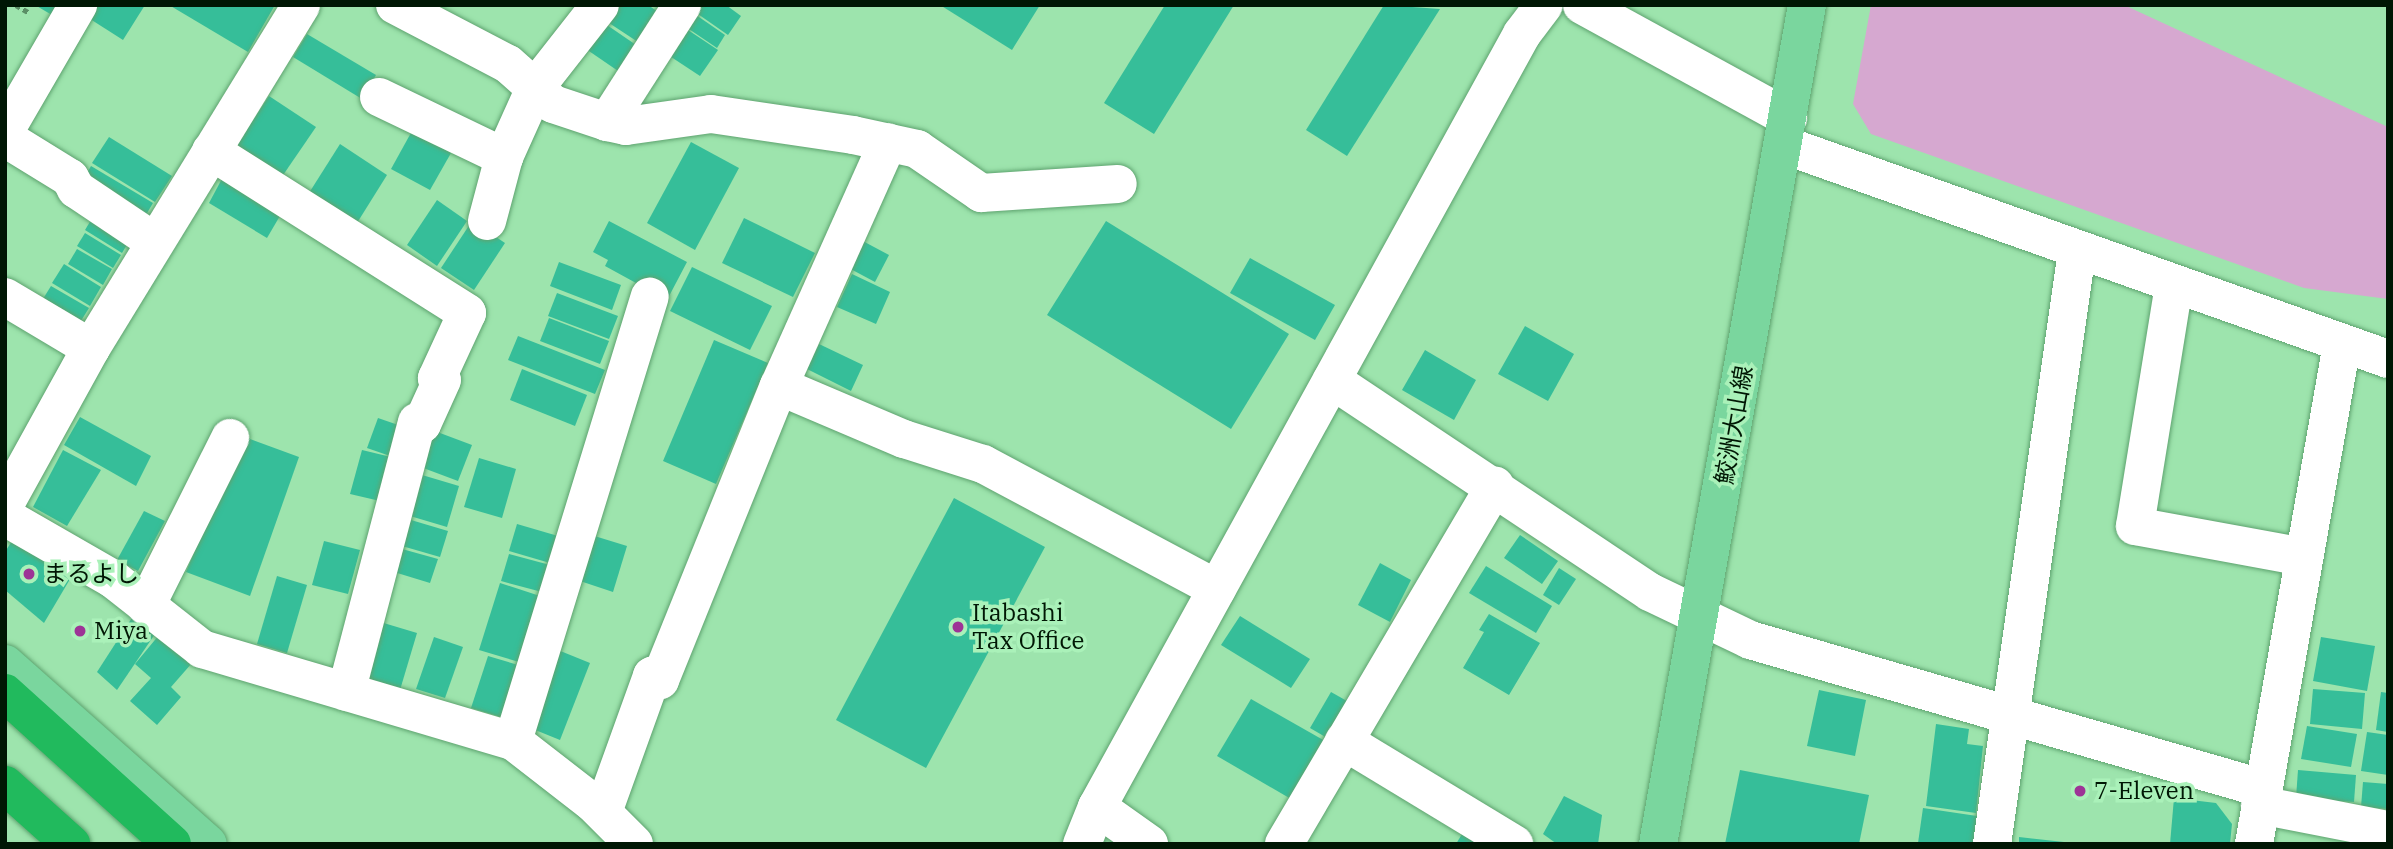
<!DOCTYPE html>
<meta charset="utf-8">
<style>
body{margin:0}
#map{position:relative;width:2393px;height:849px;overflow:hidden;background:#9de4ad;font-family:"IBM Plex Serif","Noto Sans JP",serif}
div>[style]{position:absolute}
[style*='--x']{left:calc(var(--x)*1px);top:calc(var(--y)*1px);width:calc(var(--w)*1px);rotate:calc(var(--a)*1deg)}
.green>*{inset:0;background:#d6a8d0}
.building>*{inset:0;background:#36be99}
.path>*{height:4.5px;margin-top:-2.25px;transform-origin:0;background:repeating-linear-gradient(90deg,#5b8e66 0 5px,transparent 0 8.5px)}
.roads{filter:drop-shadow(0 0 2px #5ea36f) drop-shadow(0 0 2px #5ea36f)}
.minor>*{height:38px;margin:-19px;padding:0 19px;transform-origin:19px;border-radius:19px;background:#fff}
.major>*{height:38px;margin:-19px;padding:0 19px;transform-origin:19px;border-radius:19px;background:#7ad69e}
.highway>*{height:38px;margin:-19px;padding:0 19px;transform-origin:19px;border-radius:19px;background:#21ba5d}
.dots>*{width:19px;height:19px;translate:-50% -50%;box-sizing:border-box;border:4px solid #aaf1b9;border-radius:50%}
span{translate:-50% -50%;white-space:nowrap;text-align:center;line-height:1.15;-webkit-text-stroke:7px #aaf1b9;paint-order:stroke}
.street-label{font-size:24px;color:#001704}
.poi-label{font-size:24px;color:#001704}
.left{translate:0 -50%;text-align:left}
.frame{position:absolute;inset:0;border:7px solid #001704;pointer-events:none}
</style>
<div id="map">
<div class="green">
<i style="clip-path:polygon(1871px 5px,2124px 5px,2388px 127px,2388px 299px,2304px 288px,1871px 134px,1853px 104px)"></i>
</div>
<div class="building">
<i style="clip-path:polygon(35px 5px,64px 5px,57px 18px)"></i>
<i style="clip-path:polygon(94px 5px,145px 5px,123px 40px,87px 17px)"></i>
<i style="clip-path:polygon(169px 5px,275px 5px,248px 52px)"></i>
<i style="clip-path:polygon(612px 5px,648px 5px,664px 16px,656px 28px,644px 21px,656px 29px,644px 46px,603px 19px)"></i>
<i style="clip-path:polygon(685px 5px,726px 5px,741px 16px,728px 35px)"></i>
<i style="clip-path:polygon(940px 5px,1040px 5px,1012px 50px)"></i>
<i style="clip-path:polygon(1165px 5px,1234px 5px,1154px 134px,1104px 103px)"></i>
<i style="clip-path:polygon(1384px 5px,1440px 9px,1347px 156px,1306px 130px)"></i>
<i style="clip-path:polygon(686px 8px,725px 35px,717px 48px,677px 21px)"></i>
<i style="clip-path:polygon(676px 22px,718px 50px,700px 76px,659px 49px)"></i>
<i style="clip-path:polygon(604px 23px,639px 47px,621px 73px,586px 49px)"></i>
<i style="clip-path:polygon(307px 34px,376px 75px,362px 99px,293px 57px)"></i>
<i style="clip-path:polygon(269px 96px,316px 127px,279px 181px,233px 150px)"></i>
<i style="clip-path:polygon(412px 131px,451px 153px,430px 190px,391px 169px)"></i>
<i style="clip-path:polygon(109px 137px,172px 176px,155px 202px,92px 163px)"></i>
<i style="clip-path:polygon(691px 142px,739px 168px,695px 250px,647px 223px)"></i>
<i style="clip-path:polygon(340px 144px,387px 175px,357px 223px,309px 193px)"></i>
<i style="clip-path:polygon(91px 166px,153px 203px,140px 225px,79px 187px)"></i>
<i style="clip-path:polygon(224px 175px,284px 209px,267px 238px,209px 203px)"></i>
<i style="clip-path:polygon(437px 200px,467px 221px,437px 266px,407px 245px)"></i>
<i style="clip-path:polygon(97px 210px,134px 233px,122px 253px,85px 230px)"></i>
<i style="clip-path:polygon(744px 218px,815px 253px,793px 297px,722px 263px)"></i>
<i style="clip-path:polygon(472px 221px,505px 243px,474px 290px,441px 268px)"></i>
<i style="clip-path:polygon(609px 221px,687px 262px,667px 300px,605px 266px,608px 260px,593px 252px)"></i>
<i style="clip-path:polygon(1106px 221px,1289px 334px,1231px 429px,1047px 315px)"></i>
<i style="clip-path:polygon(85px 233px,121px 255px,113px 268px,77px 246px)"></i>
<i style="clip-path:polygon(859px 239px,889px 255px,875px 282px,845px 266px)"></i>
<i style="clip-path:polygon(77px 249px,112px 269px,103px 285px,68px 264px)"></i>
<i style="clip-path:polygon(1250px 258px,1335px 305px,1315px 340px,1230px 293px)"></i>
<i style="clip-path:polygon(559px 262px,621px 285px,612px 310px,550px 286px)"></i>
<i style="clip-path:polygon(64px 264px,101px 287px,90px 306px,52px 283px)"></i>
<i style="clip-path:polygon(692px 267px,772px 306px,750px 350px,670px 311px)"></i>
<i style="clip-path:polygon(852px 274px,890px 292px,876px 324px,837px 307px)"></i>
<i style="clip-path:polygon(51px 286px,89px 308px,79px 324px,41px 302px)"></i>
<i style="clip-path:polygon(557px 293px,618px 316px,609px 339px,548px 316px)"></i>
<i style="clip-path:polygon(549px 318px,609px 341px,600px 364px,540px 341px)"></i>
<i style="clip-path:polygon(1525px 326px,1574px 354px,1548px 401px,1498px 374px)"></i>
<i style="clip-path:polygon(518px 336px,605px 370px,595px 394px,508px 360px)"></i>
<i style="clip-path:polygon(714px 340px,768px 363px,716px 484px,663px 461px)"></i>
<i style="clip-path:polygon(819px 344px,863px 365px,851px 391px,807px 369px)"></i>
<i style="clip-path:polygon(1425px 350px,1476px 380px,1454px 420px,1402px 390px)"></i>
<i style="clip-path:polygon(522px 369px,587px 395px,575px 426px,510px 400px)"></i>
<i style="clip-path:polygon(80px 417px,151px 456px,136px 486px,64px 445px)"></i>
<i style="clip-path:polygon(378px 418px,404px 427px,393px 457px,367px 448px)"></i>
<i style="clip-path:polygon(424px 427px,472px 445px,458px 481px,410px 463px)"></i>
<i style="clip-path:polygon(242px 436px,299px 457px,250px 596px,186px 572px)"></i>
<i style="clip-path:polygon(63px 450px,101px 470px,67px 526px,33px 507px)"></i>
<i style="clip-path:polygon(362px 450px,391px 457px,380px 501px,350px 494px)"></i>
<i style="clip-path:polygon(479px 458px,516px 469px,502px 518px,464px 507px)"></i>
<i style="clip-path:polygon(412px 472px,459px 486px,447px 527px,400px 513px)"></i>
<i style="clip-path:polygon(954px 498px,1045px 547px,926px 768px,836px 720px)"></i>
<i style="clip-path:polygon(144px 511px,165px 521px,138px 571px,117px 560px)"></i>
<i style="clip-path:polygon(411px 520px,448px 531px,440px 557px,402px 546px)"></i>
<i style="clip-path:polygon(517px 524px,558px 536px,550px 563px,509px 551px)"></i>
<i style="clip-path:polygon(588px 534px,627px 546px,613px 592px,574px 579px)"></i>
<i style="clip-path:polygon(1520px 535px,1558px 561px,1542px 584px,1504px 558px)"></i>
<i style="clip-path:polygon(15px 536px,76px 569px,44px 623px,5px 590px,5px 552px)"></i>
<i style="clip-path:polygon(324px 541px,360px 550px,348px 594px,312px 585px)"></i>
<i style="clip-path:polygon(402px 549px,438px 559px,430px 583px,394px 572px)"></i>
<i style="clip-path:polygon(509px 554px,550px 565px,542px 592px,501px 581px)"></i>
<i style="clip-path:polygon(1380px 563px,1411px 580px,1390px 622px,1358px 605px)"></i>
<i style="clip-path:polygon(1486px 566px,1552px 606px,1536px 633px,1469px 593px)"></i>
<i style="clip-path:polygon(1559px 568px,1576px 579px,1559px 605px,1543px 595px)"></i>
<i style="clip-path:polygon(277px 576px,307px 585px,287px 653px,257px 644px)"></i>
<i style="clip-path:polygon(500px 583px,540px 596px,519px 662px,479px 650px)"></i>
<i style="clip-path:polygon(137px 610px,157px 631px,117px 690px,97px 672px)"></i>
<i style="clip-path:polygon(1489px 614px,1540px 643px,1509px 695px,1463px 668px,1484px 632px,1479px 630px)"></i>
<i style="clip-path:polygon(1240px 616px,1310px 659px,1291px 688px,1221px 645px)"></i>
<i style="clip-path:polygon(377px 621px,417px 633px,400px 690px,359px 677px)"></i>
<i style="clip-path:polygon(159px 635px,192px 663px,171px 687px,181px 697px,157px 725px,130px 701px,151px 678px,135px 664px)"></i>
<i style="clip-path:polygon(434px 637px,463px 647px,445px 698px,416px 689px)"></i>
<i style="clip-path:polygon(2321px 637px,2375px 646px,2367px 691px,2313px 681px)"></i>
<i style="clip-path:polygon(553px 648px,590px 663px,560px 740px,523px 725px)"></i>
<i style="clip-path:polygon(488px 656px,518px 665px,501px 717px,471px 708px)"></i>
<i style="clip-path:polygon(2313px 689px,2365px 693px,2362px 729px,2310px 724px)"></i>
<i style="clip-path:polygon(1819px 690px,1866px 700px,1855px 756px,1807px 746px)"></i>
<i style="clip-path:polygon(1331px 692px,1354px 705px,1334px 742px,1310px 728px)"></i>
<i style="clip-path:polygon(2381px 692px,2388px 693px,2388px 732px,2376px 730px)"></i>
<i style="clip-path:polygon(1251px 699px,1325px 741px,1291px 799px,1217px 756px)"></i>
<i style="clip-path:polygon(1936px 724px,1969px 729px,1967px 744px,1983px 746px,1976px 813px,1926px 806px)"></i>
<i style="clip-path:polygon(2307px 726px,2357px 734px,2351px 767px,2301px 759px)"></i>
<i style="clip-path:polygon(2367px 732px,2388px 735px,2388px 775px,2361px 771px)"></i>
<i style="clip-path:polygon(1740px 770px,1869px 795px,1859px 844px,1725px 844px)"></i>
<i style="clip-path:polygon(2298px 770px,2356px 775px,2354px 802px,2296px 798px)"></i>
<i style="clip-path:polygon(2363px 782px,2388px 784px,2388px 809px,2361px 807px)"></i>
<i style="clip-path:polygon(1564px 796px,1602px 815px,1598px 844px,1557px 844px,1543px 834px)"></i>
<i style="clip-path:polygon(2174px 798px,2216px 803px,2232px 824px,2230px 844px,2170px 844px)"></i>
<i style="clip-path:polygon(1923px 808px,1977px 816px,1973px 844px,1918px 843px)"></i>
<i style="clip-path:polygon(1465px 829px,1492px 844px,1456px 844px)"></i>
<i style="clip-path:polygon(2019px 837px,2064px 842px,2064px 844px,2019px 844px)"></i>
</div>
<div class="path">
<i style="--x:16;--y:5;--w:14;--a:30"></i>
</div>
<div class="roads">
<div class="minor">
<i style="--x:395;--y:5;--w:127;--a:27.6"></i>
<i style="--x:508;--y:64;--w:60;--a:41.6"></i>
<i style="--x:553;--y:104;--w:57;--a:18.4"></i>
<i style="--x:607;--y:122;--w:19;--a:12"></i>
<i style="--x:626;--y:126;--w:86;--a:-8"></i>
<i style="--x:711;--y:114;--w:144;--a:8.4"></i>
<i style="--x:853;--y:135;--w:66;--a:12.3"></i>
<i style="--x:917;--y:149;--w:78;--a:34.5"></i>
<i style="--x:981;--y:193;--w:137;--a:-3.8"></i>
<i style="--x:1582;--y:5;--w:235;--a:28.7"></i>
<i style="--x:379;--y:97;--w:139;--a:25.6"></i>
<i style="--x:607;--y:122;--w:139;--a:-57.3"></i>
<i style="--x:5;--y:131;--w:146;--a:-59.9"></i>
<i style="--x:5;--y:138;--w:76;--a:31.6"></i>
<i style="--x:70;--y:178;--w:13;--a:61"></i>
<i style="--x:76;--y:189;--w:95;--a:33.9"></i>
<i style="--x:1784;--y:145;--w:641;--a:19.51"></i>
<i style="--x:211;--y:151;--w:303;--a:32.3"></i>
<i style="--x:467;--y:313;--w:72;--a:114.8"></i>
<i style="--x:437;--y:378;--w:5;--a:22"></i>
<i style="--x:442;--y:380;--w:48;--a:114.4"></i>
<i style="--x:422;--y:424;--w:5;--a:-158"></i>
<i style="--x:417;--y:422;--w:279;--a:104.7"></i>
<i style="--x:487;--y:221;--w:66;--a:-75.1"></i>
<i style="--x:504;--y:157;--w:76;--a:-65.8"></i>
<i style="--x:535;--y:88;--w:105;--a:-51.9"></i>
<i style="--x:2174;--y:285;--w:244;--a:99.2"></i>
<i style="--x:2135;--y:526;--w:172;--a:10.4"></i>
<i style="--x:5;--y:297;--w:100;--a:30.7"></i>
<i style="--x:1332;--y:380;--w:382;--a:33.7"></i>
<i style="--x:1650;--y:592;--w:111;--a:25.6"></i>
<i style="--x:1750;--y:640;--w:532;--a:16.15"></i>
<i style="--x:779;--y:386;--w:136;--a:23"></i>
<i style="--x:904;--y:439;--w:83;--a:17.6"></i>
<i style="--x:983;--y:464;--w:265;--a:28.1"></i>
<i style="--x:5;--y:504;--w:178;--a:-61.1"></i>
<i style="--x:91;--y:348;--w:402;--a:-58.5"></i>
<i style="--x:5;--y:517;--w:125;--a:29.9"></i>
<i style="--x:113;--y:579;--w:113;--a:38.2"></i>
<i style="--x:202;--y:649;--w:324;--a:16.5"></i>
<i style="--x:513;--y:741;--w:101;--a:37.8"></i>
<i style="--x:593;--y:803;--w:58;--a:45"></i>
<i style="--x:146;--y:606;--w:188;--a:-63.4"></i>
<i style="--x:513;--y:741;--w:465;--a:-72.9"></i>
<i style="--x:1344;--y:741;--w:199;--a:31.2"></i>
<i style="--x:2260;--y:805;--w:130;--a:11.1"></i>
<i style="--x:1097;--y:807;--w:64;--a:35.4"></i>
<i style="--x:603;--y:812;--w:145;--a:-70.2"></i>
<i style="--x:652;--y:676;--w:9;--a:27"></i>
<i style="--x:660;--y:680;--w:317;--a:-68"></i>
<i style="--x:779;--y:386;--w:267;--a:-65.9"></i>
<i style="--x:1082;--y:844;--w:40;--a:-68"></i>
<i style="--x:1097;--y:807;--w:882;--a:-61.2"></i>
<i style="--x:1522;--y:34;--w:36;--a:-53"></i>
<i style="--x:1284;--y:844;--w:416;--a:-59.5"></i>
<i style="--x:1992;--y:844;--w:599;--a:-81.84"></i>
<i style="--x:2254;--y:844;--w:508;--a:-80.02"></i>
</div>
<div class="major">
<i style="--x:5;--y:664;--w:271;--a:41.6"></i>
<i style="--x:1658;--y:844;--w:852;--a:-79.93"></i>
</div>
<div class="highway">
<i style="--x:5;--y:693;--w:225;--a:42.1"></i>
<i style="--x:5;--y:785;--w:89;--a:41.8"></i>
</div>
</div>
<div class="dots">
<i style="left:29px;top:574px;background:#9d3496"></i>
<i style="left:958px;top:627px;background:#9d3496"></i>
<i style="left:80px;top:631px;background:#9d3496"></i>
<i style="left:2080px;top:791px;background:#9d3496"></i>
</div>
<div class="street-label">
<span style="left:1734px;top:425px;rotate:-80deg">鮫洲大山線</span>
</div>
<div class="poi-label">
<span class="left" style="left:43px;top:574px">まるよし</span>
<span class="left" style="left:972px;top:627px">Itabashi<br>Tax Office</span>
<span class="left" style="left:94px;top:631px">Miya</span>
<span class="left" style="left:2094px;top:791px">7-Eleven</span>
</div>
<div class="frame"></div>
</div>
